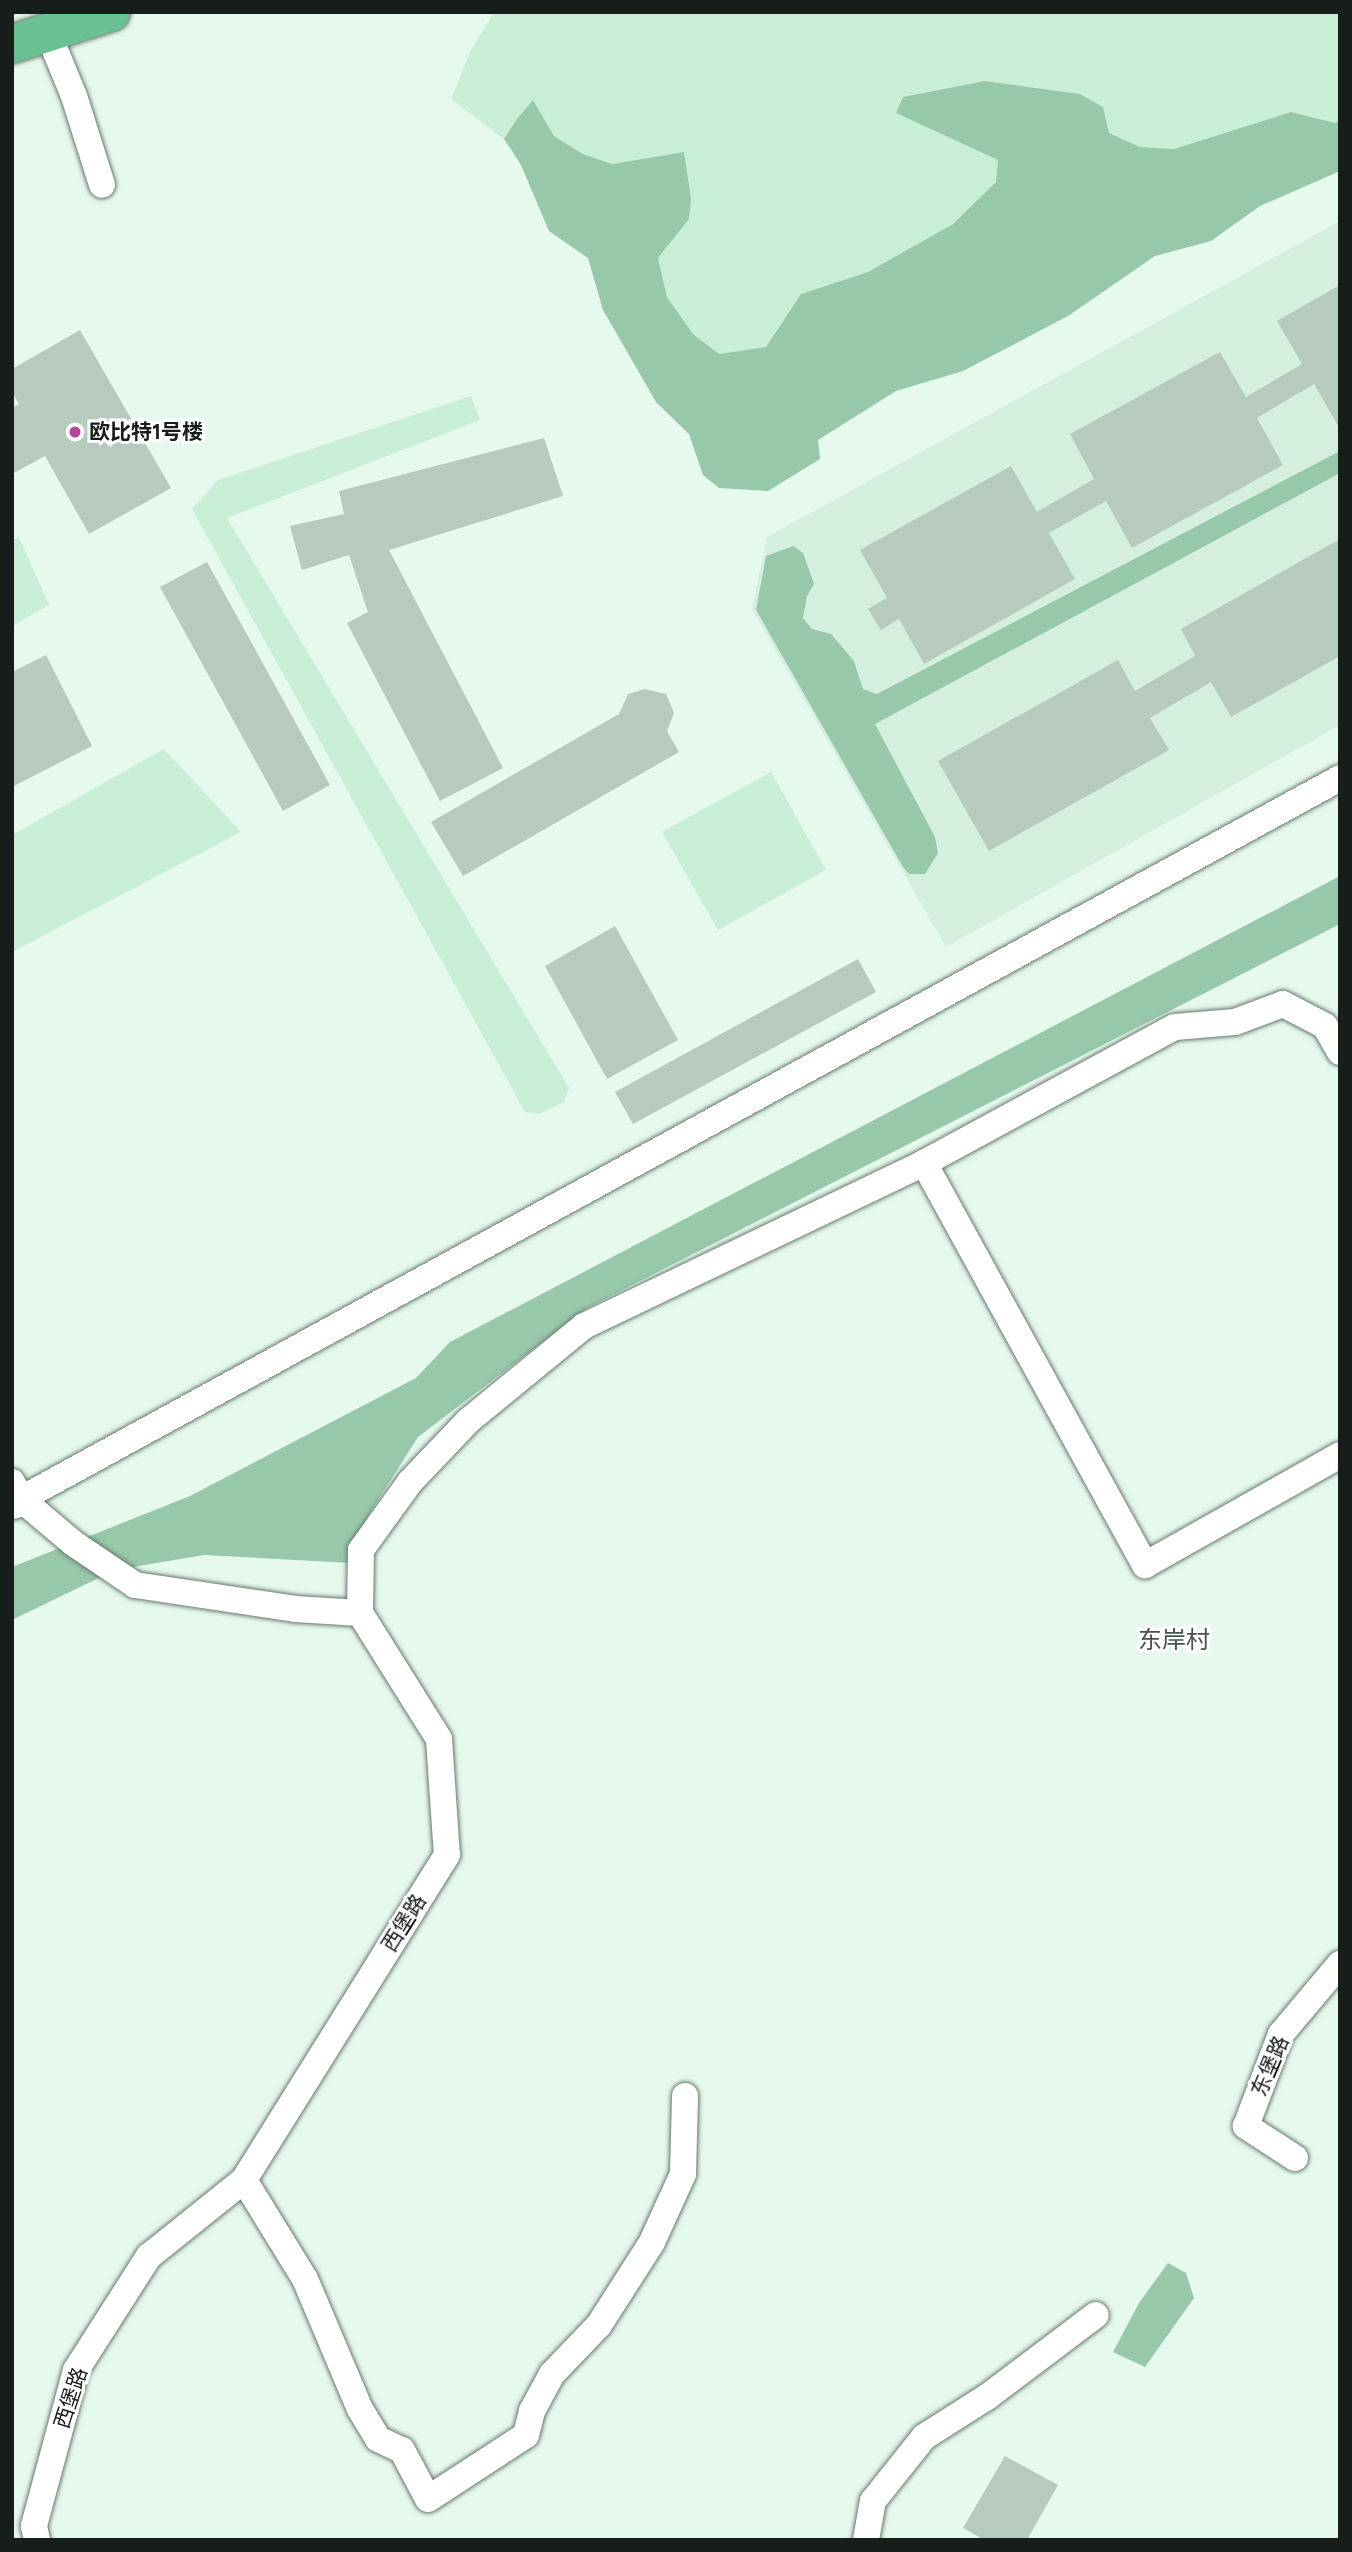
<!DOCTYPE html>
<meta charset="utf-8">
<style>
body{margin:0}
#map{position:relative;width:1352px;height:2552px;overflow:hidden;background:#e5f9ec;font-family:Figtree,"Noto Sans SC",sans-serif}
div>[style]{position:absolute}
[style*='--x']{left:calc(var(--x)*1px);top:calc(var(--y)*1px);width:calc(var(--w)*1px);rotate:calc(var(--a)*1deg)}
.built>*{inset:0;background:#d4efde}
.green>*{inset:0;background:#c8eed6}
.water>*{inset:0;background:#98c8aa}
.building>*{inset:0;background:#b7cabe}
.roads{filter:drop-shadow(0 0 2px #68796e) drop-shadow(0 0 2px #68796e)}
.minor>*{height:26px;margin:-13px;padding:0 13px;transform-origin:13px;border-radius:13px;background:#fff}
.tertiary>*{height:33px;margin:-16.5px;padding:0 16.5px;transform-origin:16.5px;border-radius:16.5px;background:#fff}
.trunk>*{height:38px;margin:-19px;padding:0 19px;transform-origin:19px;border-radius:19px;background:#68c093}
.dots>*{width:19px;height:19px;translate:-50% -50%;box-sizing:border-box;border:4px solid #fff;border-radius:50%}
span{translate:-50% -50%;white-space:nowrap;text-align:center;line-height:1.15;-webkit-text-stroke:6px #fff;paint-order:stroke}
.poi-label{font-size:21px;color:#171e1a;font-weight:700}
.left{translate:0 -50%;text-align:left}
.street-label{font-size:21px;color:#171e1a}
.quarter-label{font-size:24px;color:#45554b}
.frame{position:absolute;inset:0;border:14px solid #171e1a;pointer-events:none}
</style>
<div id="map">
<div class="built">
<i style="clip-path:polygon(1340px 221px,1340px 725px,946px 947px,752px 609px,767px 537px)"></i>
</div>
<div class="green">
<i style="clip-path:polygon(494px 12px,1338px 12px,1340px 120px,1335px 123px,1291px 112px,1174px 149px,1140px 147px,1109px 133px,1103px 107px,1080px 94px,985px 81px,896px 113px,999px 160px,997px 182px,953px 224px,868px 272px,801px 294px,766px 347px,719px 354px,693px 334px,667px 297px,658px 258px,689px 219px,684px 152px,612px 164px,583px 154px,554px 136px,533px 100px,504px 139px,451px 99px,471px 50px)"></i>
<i style="clip-path:polygon(471px 396px,480px 420px,227px 518px,569px 1088px,564px 1102px,539px 1114px,525px 1112px,192px 509px,218px 480px)"></i>
<i style="clip-path:polygon(19px 537px,49px 605px,12px 626px,12px 540px)"></i>
<i style="clip-path:polygon(164px 749px,241px 832px,12px 952px,12px 835px)"></i>
<i style="clip-path:polygon(771px 772px,826px 870px,718px 930px,662px 832px)"></i>
</div>
<div class="water">
<i style="clip-path:polygon(985px 81px,1080px 94px,1103px 107px,1109px 133px,1140px 147px,1174px 149px,1291px 112px,1335px 123px,1340px 120px,1340px 171px,1260px 206px,1211px 241px,1155px 256px,1068px 316px,963px 371px,896px 391px,818px 440px,820px 459px,768px 491px,719px 488px,703px 475px,689px 434px,656px 402px,603px 310px,588px 258px,549px 231px,521px 165px,504px 139px,517px 119px,533px 100px,554px 136px,583px 154px,612px 164px,684px 152px,691px 199px,689px 219px,658px 258px,667px 297px,693px 334px,719px 354px,766px 347px,801px 294px,868px 272px,953px 224px,996px 182px,998px 160px,896px 113px,903px 97px)"></i>
<i style="clip-path:polygon(1340px 451px,1340px 473px,875px 724px,935px 837px,938px 853px,925px 874px,909px 874px,903px 867px,756px 610px,766px 556px,793px 546px,803px 553px,814px 584px,807px 596px,803px 618px,812px 629px,831px 634px,854px 661px,863px 689px,877px 694px)"></i>
<i style="clip-path:polygon(1340px 876px,1340px 924px,587px 1308px,418px 1437px,368px 1516px,350px 1563px,204px 1555px,115px 1570px,12px 1620px,12px 1567px,190px 1496px,416px 1378px,450px 1342px)"></i>
<i style="clip-path:polygon(1168px 2263px,1186px 2273px,1194px 2298px,1145px 2367px,1113px 2352px,1139px 2303px)"></i>
</div>
<div class="building">
<i style="clip-path:polygon(1340px 285px,1340px 429px,1314px 384px,1257px 418px,1283px 465px,1132px 548px,1106px 501px,1049px 533px,1075px 579px,924px 664px,899px 619px,881px 630px,868px 609px,887px 598px,860px 550px,1011px 466px,1037px 512px,1094px 479px,1070px 434px,1220px 352px,1246px 397px,1302px 364px,1277px 321px)"></i>
<i style="clip-path:polygon(80px 330px,171px 488px,89px 534px,45px 456px,12px 474px,12px 408px,19px 404px,12px 392px,12px 369px)"></i>
<i style="clip-path:polygon(544px 438px,563px 496px,389px 550px,503px 768px,440px 801px,347px 623px,368px 612px,349px 555px,302px 570px,290px 526px,344px 514px,339px 491px)"></i>
<i style="clip-path:polygon(1340px 539px,1340px 656px,1231px 717px,1211px 682px,1150px 718px,1169px 750px,989px 851px,938px 761px,1118px 660px,1135px 691px,1195px 656px,1181px 629px)"></i>
<i style="clip-path:polygon(207px 562px,330px 785px,283px 811px,160px 587px)"></i>
<i style="clip-path:polygon(46px 655px,92px 746px,12px 787px,12px 672px)"></i>
<i style="clip-path:polygon(645px 689px,666px 694px,674px 713px,667px 731px,679px 752px,463px 876px,431px 822px,619px 714px,628px 694px)"></i>
<i style="clip-path:polygon(615px 926px,678px 1040px,607px 1079px,545px 966px)"></i>
<i style="clip-path:polygon(858px 959px,876px 992px,633px 1124px,615px 1092px)"></i>
<i style="clip-path:polygon(1005px 2456px,1058px 2485px,1027px 2540px,984px 2540px,963px 2528px)"></i>
</div>
<div class="roads">
<div class="minor">
<i style="--x:48;--y:33;--w:68;--a:67.6"></i>
<i style="--x:74;--y:96;--w:93;--a:72.5"></i>
<i style="--x:924;--y:1163;--w:459;--a:61.2"></i>
<i style="--x:1145;--y:1565;--w:224;--a:-29.4"></i>
<i style="--x:12;--y:1482;--w:19;--a:62"></i>
<i style="--x:21;--y:1499;--w:68;--a:40.2"></i>
<i style="--x:73;--y:1543;--w:75;--a:34.1"></i>
<i style="--x:135;--y:1585;--w:162;--a:8.5"></i>
<i style="--x:295;--y:1609;--w:65;--a:3.5"></i>
<i style="--x:360;--y:1613;--w:149;--a:57.9"></i>
<i style="--x:439;--y:1739;--w:116;--a:86.1"></i>
<i style="--x:447;--y:1855;--w:383;--a:122"></i>
<i style="--x:244;--y:2180;--w:122;--a:141.3"></i>
<i style="--x:149;--y:2256;--w:135;--a:122.6"></i>
<i style="--x:76;--y:2370;--w:162;--a:105.1"></i>
<i style="--x:34;--y:2526;--w:14;--a:78"></i>
<i style="--x:21;--y:1499;--w:1503;--a:-28.66"></i>
<i style="--x:360;--y:1613;--w:63;--a:-89.1"></i>
<i style="--x:361;--y:1550;--w:84;--a:-54.2"></i>
<i style="--x:410;--y:1482;--w:84;--a:-46.4"></i>
<i style="--x:468;--y:1421;--w:150;--a:-39.3"></i>
<i style="--x:584;--y:1326;--w:377;--a:-25.6"></i>
<i style="--x:924;--y:1163;--w:285;--a:-28.5"></i>
<i style="--x:1175;--y:1027;--w:60;--a:-4.8"></i>
<i style="--x:1235;--y:1022;--w:51;--a:-20.6"></i>
<i style="--x:1283;--y:1004;--w:47;--a:27.6"></i>
<i style="--x:1325;--y:1026;--w:30;--a:60"></i>
<i style="--x:1295;--y:2158;--w:59;--a:-146.9"></i>
<i style="--x:1246;--y:2126;--w:98;--a:-69.2"></i>
<i style="--x:1281;--y:2034;--w:92;--a:-49.9"></i>
<i style="--x:244;--y:2180;--w:116;--a:58.4"></i>
<i style="--x:305;--y:2279;--w:141;--a:67.1"></i>
<i style="--x:360;--y:2409;--w:35;--a:59"></i>
<i style="--x:378;--y:2439;--w:26;--a:25"></i>
<i style="--x:402;--y:2450;--w:55;--a:62"></i>
<i style="--x:428;--y:2499;--w:117;--a:-33.1"></i>
<i style="--x:526;--y:2435;--w:25;--a:-76"></i>
<i style="--x:532;--y:2411;--w:42;--a:-61.6"></i>
<i style="--x:552;--y:2374;--w:68;--a:-46.2"></i>
<i style="--x:599;--y:2325;--w:98;--a:-57.4"></i>
<i style="--x:652;--y:2242;--w:75;--a:-65.5"></i>
<i style="--x:683;--y:2174;--w:78;--a:-88.5"></i>
<i style="--x:866;--y:2540;--w:40;--a:-80"></i>
<i style="--x:873;--y:2501;--w:82;--a:-51.4"></i>
<i style="--x:924;--y:2437;--w:75;--a:-32.4"></i>
<i style="--x:987;--y:2397;--w:136;--a:-37"></i>
</div>
<div class="tertiary">
<i style="--x:12;--y:1502;--w:9;--a:-18"></i>
</div>
<div class="trunk">
<i style="--x:12;--y:44;--w:104;--a:-17.9"></i>
</div>
</div>
<div class="dots">
<i style="left:75px;top:432px;background:#b6439c"></i>
</div>
<div class="poi-label">
<span class="left" style="left:89px;top:432px">欧比特1号楼</span>
</div>
<div class="street-label">
<span style="left:404px;top:1923px;rotate:-58deg">西堡路</span>
<span style="left:1270px;top:2066px;rotate:-67deg">东堡路</span>
<span style="left:71px;top:2398px;rotate:-72deg">西堡路</span>
</div>
<div class="quarter-label">
<span style="left:1174px;top:1640px">东岸村</span>
</div>
<div class="frame"></div>
</div>
